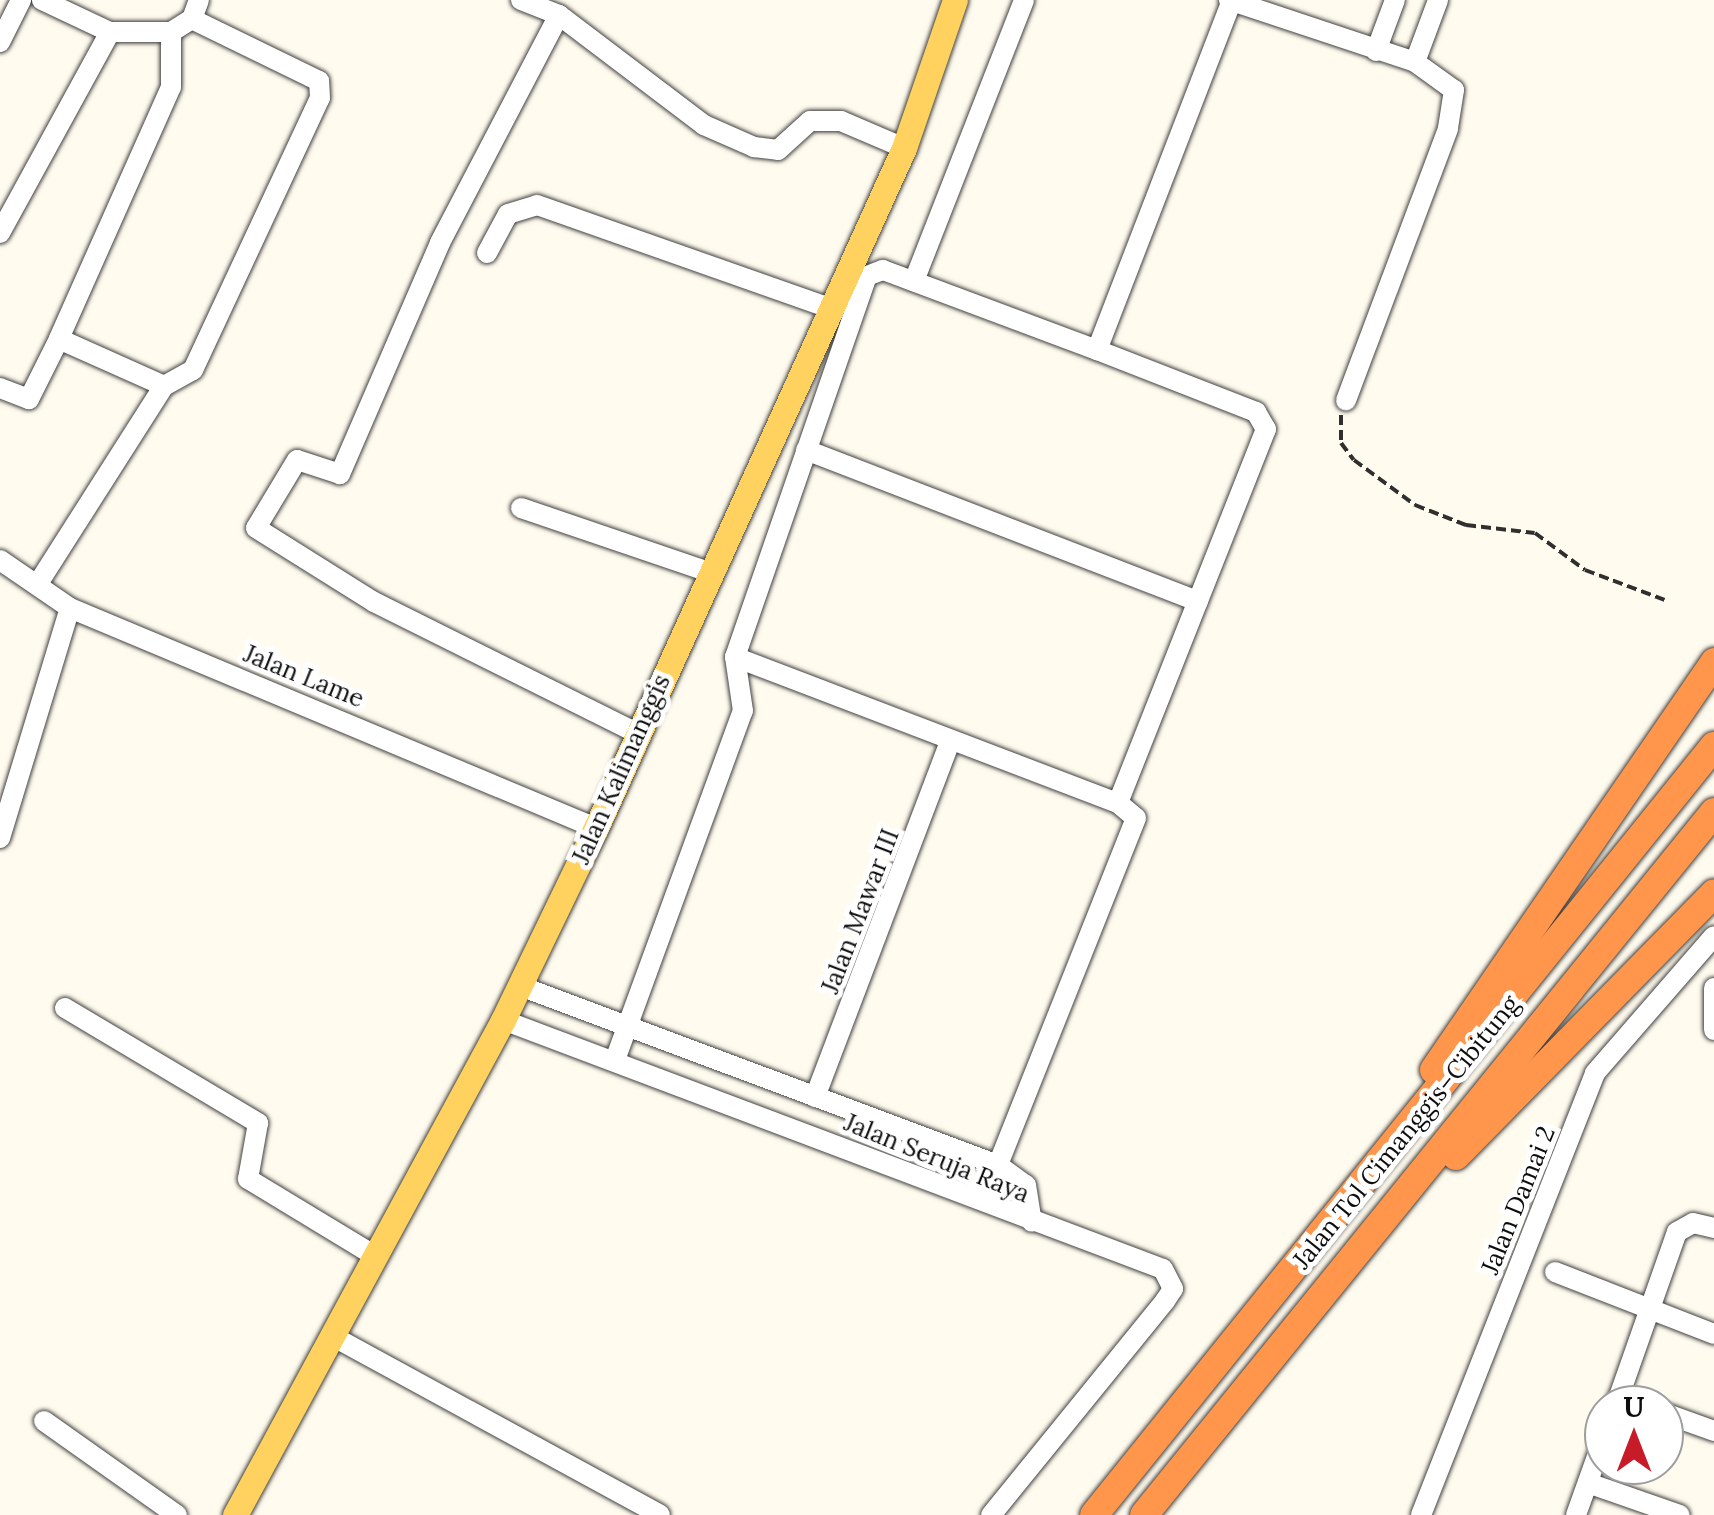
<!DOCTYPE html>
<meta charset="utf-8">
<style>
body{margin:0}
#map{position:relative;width:1714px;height:1515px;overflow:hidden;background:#fffbee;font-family:Lora,serif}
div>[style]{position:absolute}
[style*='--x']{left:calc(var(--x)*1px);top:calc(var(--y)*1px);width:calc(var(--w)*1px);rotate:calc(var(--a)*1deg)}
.path>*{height:4px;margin-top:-2px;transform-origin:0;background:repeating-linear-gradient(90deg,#2f2f2f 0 10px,transparent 0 15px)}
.roads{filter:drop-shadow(0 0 2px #404040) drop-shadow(0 0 2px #404040)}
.minor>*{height:20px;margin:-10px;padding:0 10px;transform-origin:10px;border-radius:10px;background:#fff}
.major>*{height:25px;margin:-12.5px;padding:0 12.5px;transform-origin:12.5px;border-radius:12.5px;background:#ffd15e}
.highway>*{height:28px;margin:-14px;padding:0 14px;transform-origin:14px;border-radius:14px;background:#ff964c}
span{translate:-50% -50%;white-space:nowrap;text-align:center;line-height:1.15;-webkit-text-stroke:10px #fff;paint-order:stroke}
.street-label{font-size:25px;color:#0d0d0d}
.north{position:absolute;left:1584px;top:1385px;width:100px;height:100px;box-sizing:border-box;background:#fff;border:2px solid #9e9e9e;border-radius:50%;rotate:0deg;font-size:28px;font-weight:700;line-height:40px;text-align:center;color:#0d0d0d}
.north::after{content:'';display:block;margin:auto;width:35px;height:45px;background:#c81b2a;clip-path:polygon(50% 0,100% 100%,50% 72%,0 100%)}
</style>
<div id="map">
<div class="path">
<i style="--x:1341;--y:415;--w:28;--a:90"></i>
<i style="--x:1341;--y:443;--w:21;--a:53"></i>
<i style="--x:1354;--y:460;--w:76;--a:36.4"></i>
<i style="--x:1415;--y:505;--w:55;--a:21.4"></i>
<i style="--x:1466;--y:525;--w:69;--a:6.6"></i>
<i style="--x:1535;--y:533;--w:62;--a:36.5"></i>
<i style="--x:1585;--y:570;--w:85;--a:20.6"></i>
</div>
<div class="roads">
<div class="minor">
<i style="--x:42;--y:0;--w:75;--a:25.2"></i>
<i style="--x:110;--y:32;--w:61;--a:0"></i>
<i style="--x:171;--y:32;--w:25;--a:-32"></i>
<i style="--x:192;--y:19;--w:20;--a:-70"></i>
<i style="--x:521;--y:0;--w:41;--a:21.5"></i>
<i style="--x:559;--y:15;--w:182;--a:37.2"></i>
<i style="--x:704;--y:125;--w:55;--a:23.7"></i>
<i style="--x:754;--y:147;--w:24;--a:7"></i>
<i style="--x:778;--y:150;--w:43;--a:-42.2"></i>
<i style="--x:810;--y:121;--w:31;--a:0"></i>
<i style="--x:841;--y:121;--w:69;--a:23.2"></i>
<i style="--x:1229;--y:0;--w:196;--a:18.4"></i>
<i style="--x:1415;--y:62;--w:48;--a:35.7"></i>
<i style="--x:1454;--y:90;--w:39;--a:99"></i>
<i style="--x:1448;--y:129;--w:290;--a:110.6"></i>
<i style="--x:559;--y:15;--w:257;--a:117.6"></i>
<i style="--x:440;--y:243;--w:252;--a:113.4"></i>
<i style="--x:340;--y:474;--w:45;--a:-162"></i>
<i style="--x:297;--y:460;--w:79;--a:121.1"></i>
<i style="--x:256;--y:528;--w:139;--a:32.1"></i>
<i style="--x:374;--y:602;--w:294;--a:26.5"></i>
<i style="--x:171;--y:32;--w:55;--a:90"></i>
<i style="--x:171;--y:87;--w:276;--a:114"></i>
<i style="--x:59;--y:339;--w:115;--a:24.1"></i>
<i style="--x:164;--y:386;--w:33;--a:-29"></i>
<i style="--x:193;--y:370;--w:300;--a:-65"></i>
<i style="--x:320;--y:98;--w:17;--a:-93"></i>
<i style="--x:319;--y:81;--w:141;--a:-154"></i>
<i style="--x:0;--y:42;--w:47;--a:-63.4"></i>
<i style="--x:1376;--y:51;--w:54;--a:-69.6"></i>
<i style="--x:1415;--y:62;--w:66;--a:-69.6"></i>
<i style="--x:0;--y:233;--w:229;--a:-61.3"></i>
<i style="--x:487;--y:253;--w:44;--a:-61.7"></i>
<i style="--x:508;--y:214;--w:30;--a:-17"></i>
<i style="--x:537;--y:205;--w:307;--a:19.4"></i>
<i style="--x:914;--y:281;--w:302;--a:-68.6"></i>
<i style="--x:1097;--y:350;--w:374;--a:-68.9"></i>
<i style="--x:0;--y:388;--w:31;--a:21"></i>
<i style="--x:29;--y:399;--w:67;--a:-63.4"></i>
<i style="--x:806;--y:450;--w:420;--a:21.1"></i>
<i style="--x:521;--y:508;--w:199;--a:18.8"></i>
<i style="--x:0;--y:560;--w:85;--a:34.4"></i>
<i style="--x:70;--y:608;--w:570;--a:22.7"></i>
<i style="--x:39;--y:582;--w:232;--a:-57.5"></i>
<i style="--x:735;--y:657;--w:410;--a:20.9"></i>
<i style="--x:1118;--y:803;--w:23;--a:40"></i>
<i style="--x:1136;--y:818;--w:373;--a:111.7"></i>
<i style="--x:0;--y:838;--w:240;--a:-73.1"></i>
<i style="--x:520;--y:986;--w:510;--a:20.53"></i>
<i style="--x:998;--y:1165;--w:34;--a:36"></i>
<i style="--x:1026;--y:1185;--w:37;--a:81"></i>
<i style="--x:1714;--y:988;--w:42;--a:90"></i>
<i style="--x:65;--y:1008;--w:225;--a:30.8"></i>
<i style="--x:258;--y:1123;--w:57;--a:100.1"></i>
<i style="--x:248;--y:1179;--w:149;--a:31.2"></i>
<i style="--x:503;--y:1020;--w:705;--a:20.67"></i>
<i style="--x:1163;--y:1269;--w:22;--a:63"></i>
<i style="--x:1173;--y:1289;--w:14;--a:124"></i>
<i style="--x:1165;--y:1301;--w:276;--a:129.1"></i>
<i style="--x:615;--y:1060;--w:372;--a:-69.9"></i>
<i style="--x:743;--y:711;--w:55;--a:-98.4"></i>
<i style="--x:735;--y:657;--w:403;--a:-70.9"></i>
<i style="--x:867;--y:276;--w:17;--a:-21"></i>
<i style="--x:883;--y:270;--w:228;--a:20.5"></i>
<i style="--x:1097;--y:350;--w:171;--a:21.3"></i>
<i style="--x:1256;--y:412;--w:20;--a:60"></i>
<i style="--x:1266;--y:429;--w:402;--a:111.6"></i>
<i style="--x:815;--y:1097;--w:380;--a:-69.2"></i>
<i style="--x:1555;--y:1272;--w:171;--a:21.3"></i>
<i style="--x:334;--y:1337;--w:371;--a:28.6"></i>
<i style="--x:1618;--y:1397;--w:23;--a:20"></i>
<i style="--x:1616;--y:1405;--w:183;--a:-70.6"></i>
<i style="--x:1677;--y:1232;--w:18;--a:-29"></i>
<i style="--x:1693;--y:1223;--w:22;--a:13"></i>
<i style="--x:1664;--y:1413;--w:53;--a:19.8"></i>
<i style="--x:44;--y:1421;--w:163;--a:35.3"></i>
<i style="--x:1588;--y:1483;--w:97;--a:19.2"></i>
<i style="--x:1421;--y:1515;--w:475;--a:-68.5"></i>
<i style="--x:1595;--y:1073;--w:181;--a:-49"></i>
<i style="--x:1576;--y:1515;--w:83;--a:-70.3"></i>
</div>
<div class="major">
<i style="--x:235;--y:1515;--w:563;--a:-61.57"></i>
<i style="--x:503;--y:1020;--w:213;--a:-64.2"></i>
<i style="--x:596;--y:828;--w:747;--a:-65.63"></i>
<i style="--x:904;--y:148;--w:157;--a:-71"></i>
</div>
<div class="highway">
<i style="--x:1434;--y:1070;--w:495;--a:-55.5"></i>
<i style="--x:1456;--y:1156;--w:368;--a:-45.5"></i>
<i style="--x:1094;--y:1515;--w:988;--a:-51.12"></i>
<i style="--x:1144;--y:1515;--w:905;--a:-50.96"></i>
</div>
</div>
<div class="street-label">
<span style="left:304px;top:676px;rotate:22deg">Jalan Lame</span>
<span style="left:621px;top:769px;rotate:-66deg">Jalan Kalimanggis</span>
<span style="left:860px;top:911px;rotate:-69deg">Jalan Mawar III</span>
<span style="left:1406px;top:1132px;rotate:-51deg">Jalan Tol Cimanggis–Cibitung</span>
<span style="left:937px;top:1158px;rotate:22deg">Jalan Seruja Raya</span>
<span style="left:1518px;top:1200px;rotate:-68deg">Jalan Damai 2</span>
</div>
<div class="north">U</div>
</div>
